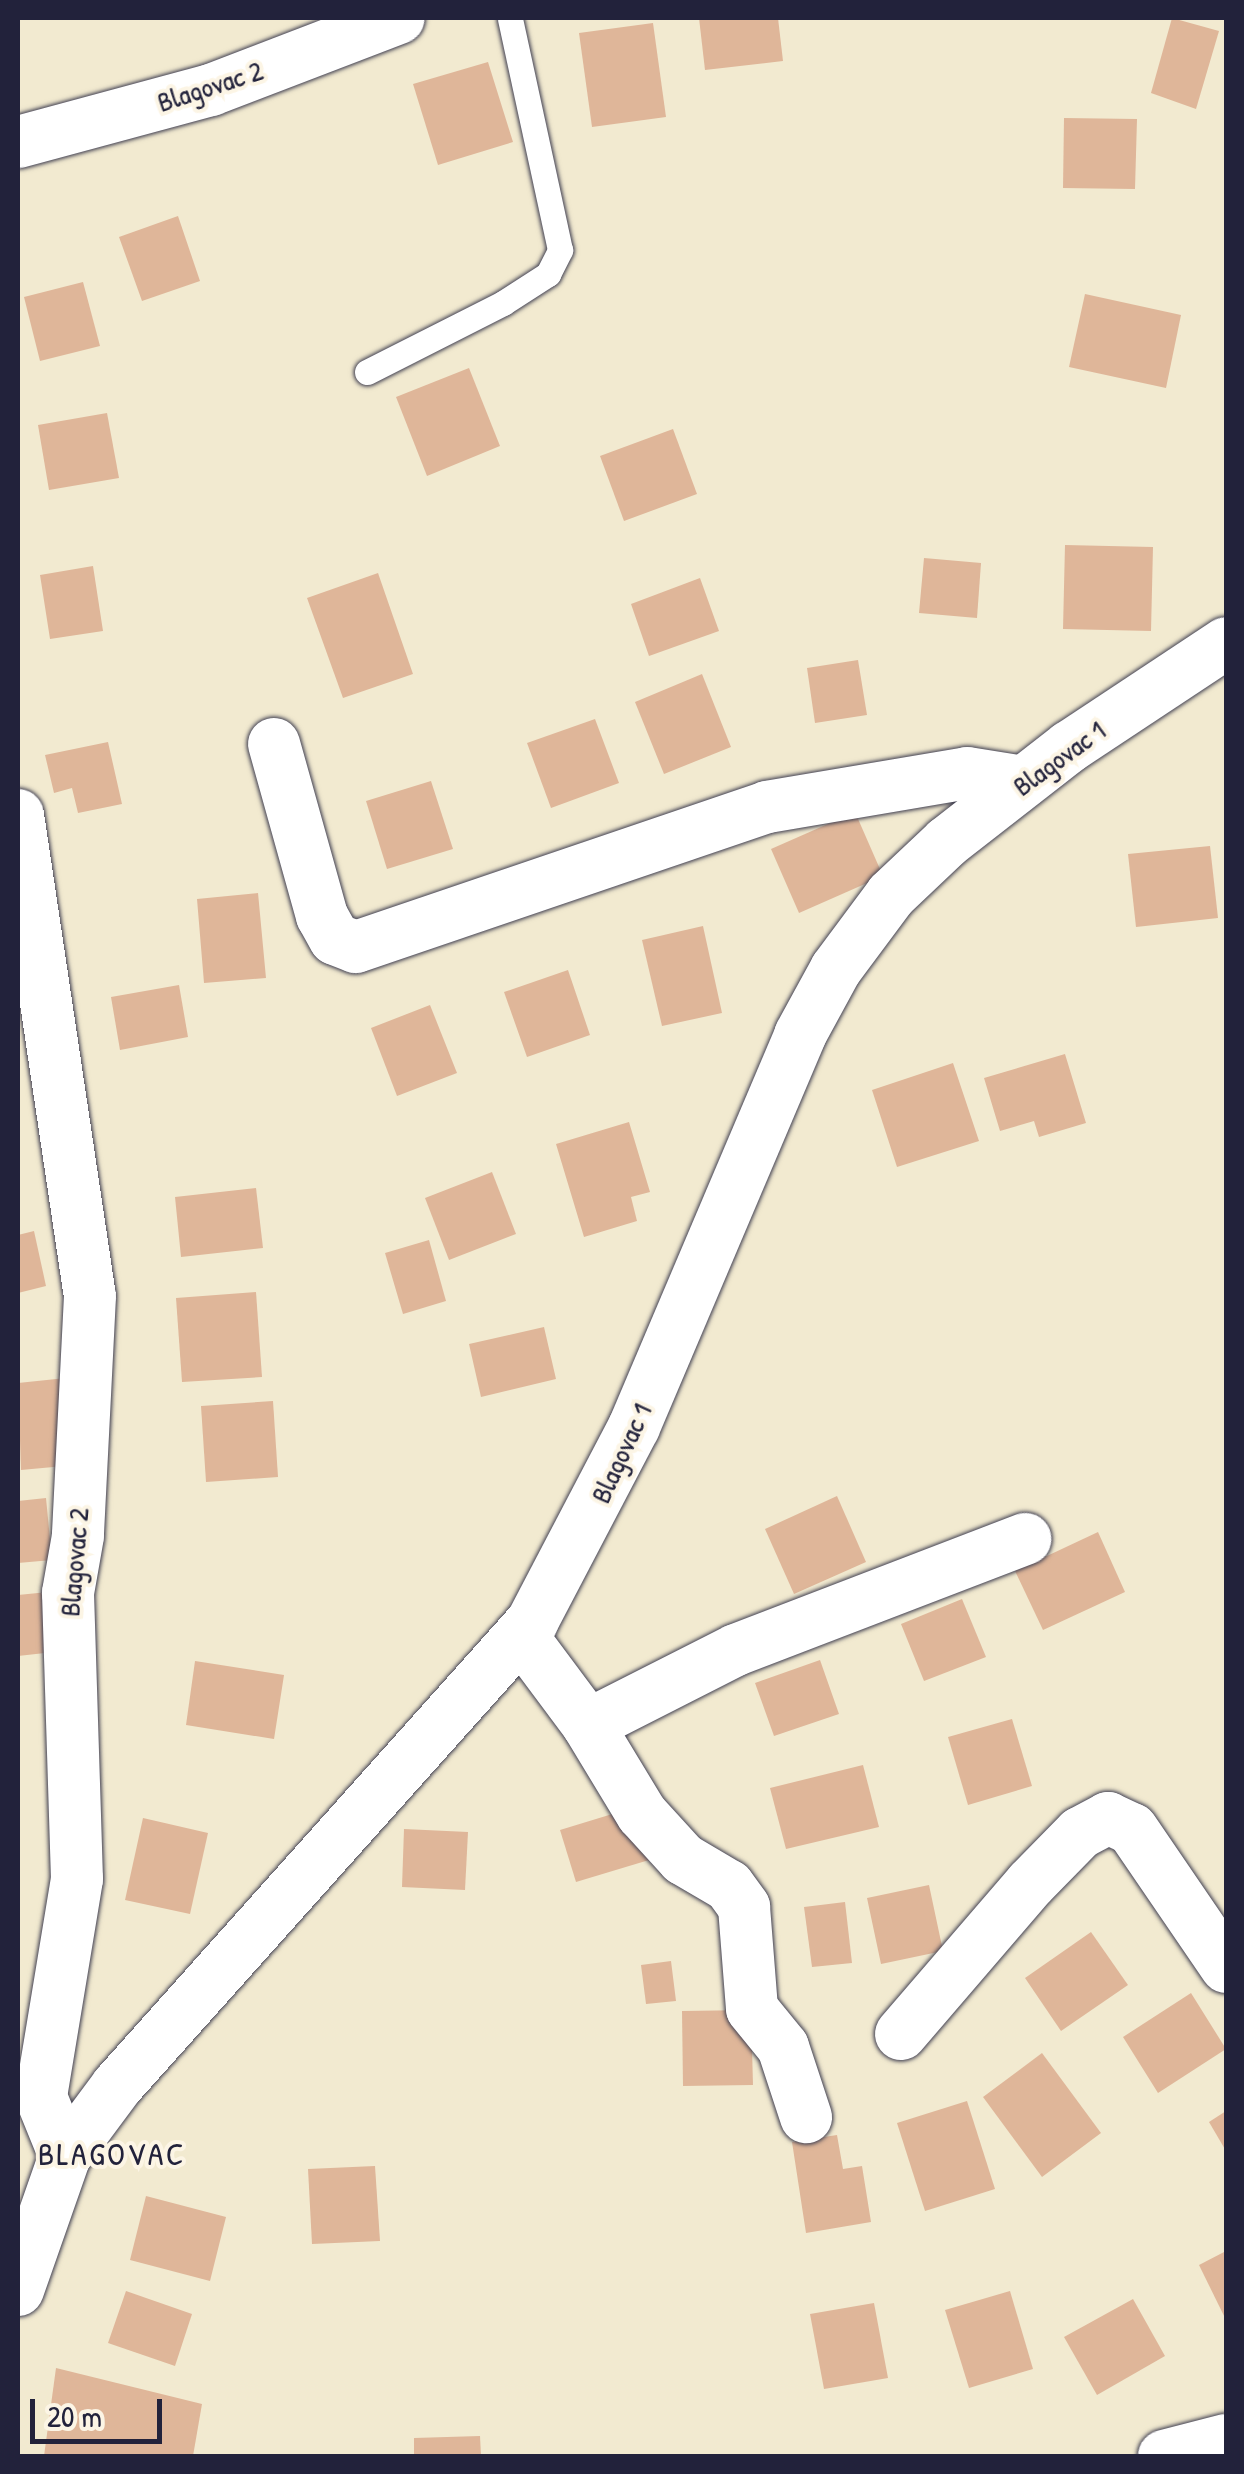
<!DOCTYPE html>
<style>
body{margin:0}
#map{position:relative;width:1244px;height:2474px;overflow:hidden;background:#f2ead0;font-family:"Patrick Hand",sans-serif}
div>[style]{position:absolute}
[style*='--x']{left:calc(var(--x)*1px);top:calc(var(--y)*1px);width:calc(var(--w)*1px);rotate:calc(var(--a)*1deg)}
.building>*{inset:0;background:#dfb699}
.roads{filter:drop-shadow(0 0 2px #414051) drop-shadow(0 0 2px #414051)}
.service>*{height:25px;margin:-12.5px;padding:0 12.5px;transform-origin:12.5px;border-radius:12.5px;background:#fff}
.minor>*{height:52px;margin:-26px;padding:0 26px;transform-origin:26px;border-radius:26px;background:#fff}
span{translate:-50% -50%;white-space:nowrap;text-align:center;line-height:1.15;-webkit-text-stroke:8px #fcf5e5;paint-order:stroke}
.street-label{font-size:28px;color:#22223b}
.quarter-label{font-size:32px;color:#22223b;letter-spacing:2.5px}
.frame{position:absolute;inset:0;border:20px solid #22223b;pointer-events:none}
.scale{position:absolute;left:30px;top:2399px;width:132px;height:45px;box-sizing:border-box;border:5px solid #22223b;border-top:0;padding-left:12px;font-size:30px;line-height:35px;white-space:nowrap;color:#22223b;-webkit-text-stroke:8px #fcf5e5;paint-order:stroke}
</style>
<div id="map">
<div class="building">
<i style="clip-path:polygon(699px 18px,778px 18px,783px 61px,705px 70px)"></i>
<i style="clip-path:polygon(1172px 18px,1219px 31px,1196px 109px,1151px 93px)"></i>
<i style="clip-path:polygon(653px 23px,666px 117px,592px 127px,579px 33px)"></i>
<i style="clip-path:polygon(488px 62px,513px 142px,438px 165px,413px 84px)"></i>
<i style="clip-path:polygon(1064px 118px,1137px 119px,1135px 189px,1063px 188px)"></i>
<i style="clip-path:polygon(178px 216px,200px 281px,142px 301px,119px 237px)"></i>
<i style="clip-path:polygon(83px 282px,100px 346px,40px 361px,24px 297px)"></i>
<i style="clip-path:polygon(1085px 294px,1181px 315px,1166px 388px,1069px 367px)"></i>
<i style="clip-path:polygon(469px 368px,500px 446px,427px 476px,396px 397px)"></i>
<i style="clip-path:polygon(107px 413px,119px 478px,49px 490px,38px 425px)"></i>
<i style="clip-path:polygon(673px 429px,697px 494px,624px 521px,600px 456px)"></i>
<i style="clip-path:polygon(1065px 545px,1153px 547px,1151px 631px,1063px 629px)"></i>
<i style="clip-path:polygon(924px 558px,981px 563px,977px 618px,919px 613px)"></i>
<i style="clip-path:polygon(93px 566px,103px 631px,50px 639px,40px 575px)"></i>
<i style="clip-path:polygon(378px 573px,413px 674px,343px 698px,307px 598px)"></i>
<i style="clip-path:polygon(700px 578px,719px 631px,649px 656px,631px 604px)"></i>
<i style="clip-path:polygon(858px 660px,867px 715px,815px 723px,807px 668px)"></i>
<i style="clip-path:polygon(702px 674px,731px 747px,664px 774px,635px 702px)"></i>
<i style="clip-path:polygon(595px 719px,619px 783px,551px 808px,527px 743px)"></i>
<i style="clip-path:polygon(108px 742px,122px 804px,78px 813px,72px 788px,54px 793px,45px 755px)"></i>
<i style="clip-path:polygon(431px 781px,453px 849px,387px 869px,366px 801px)"></i>
<i style="clip-path:polygon(855px 812px,883px 876px,799px 913px,771px 849px)"></i>
<i style="clip-path:polygon(1210px 846px,1218px 918px,1136px 927px,1128px 854px)"></i>
<i style="clip-path:polygon(258px 893px,266px 978px,204px 983px,197px 899px)"></i>
<i style="clip-path:polygon(703px 926px,722px 1013px,662px 1026px,642px 940px)"></i>
<i style="clip-path:polygon(568px 970px,590px 1035px,527px 1057px,504px 992px)"></i>
<i style="clip-path:polygon(179px 985px,188px 1037px,120px 1050px,111px 997px)"></i>
<i style="clip-path:polygon(430px 1005px,457px 1073px,397px 1096px,371px 1028px)"></i>
<i style="clip-path:polygon(1065px 1054px,1086px 1123px,1039px 1137px,1034px 1121px,1000px 1131px,984px 1078px)"></i>
<i style="clip-path:polygon(953px 1063px,979px 1141px,897px 1167px,872px 1090px)"></i>
<i style="clip-path:polygon(629px 1122px,650px 1192px,631px 1197px,637px 1221px,584px 1237px,556px 1144px)"></i>
<i style="clip-path:polygon(492px 1172px,516px 1234px,449px 1260px,425px 1198px)"></i>
<i style="clip-path:polygon(256px 1188px,263px 1248px,181px 1257px,175px 1197px)"></i>
<i style="clip-path:polygon(34px 1231px,46px 1286px,18px 1293px,18px 1235px)"></i>
<i style="clip-path:polygon(429px 1240px,446px 1301px,403px 1314px,385px 1253px)"></i>
<i style="clip-path:polygon(256px 1292px,262px 1377px,182px 1382px,176px 1298px)"></i>
<i style="clip-path:polygon(544px 1327px,556px 1379px,481px 1397px,469px 1344px)"></i>
<i style="clip-path:polygon(66px 1378px,75px 1465px,21px 1470px,18px 1383px)"></i>
<i style="clip-path:polygon(273px 1401px,278px 1477px,206px 1482px,201px 1406px)"></i>
<i style="clip-path:polygon(837px 1496px,866px 1562px,794px 1594px,765px 1529px)"></i>
<i style="clip-path:polygon(46px 1498px,52px 1560px,18px 1563px,18px 1501px)"></i>
<i style="clip-path:polygon(1098px 1532px,1125px 1592px,1043px 1630px,1015px 1571px)"></i>
<i style="clip-path:polygon(48px 1592px,54px 1652px,18px 1656px,18px 1595px)"></i>
<i style="clip-path:polygon(962px 1599px,986px 1657px,924px 1681px,901px 1624px)"></i>
<i style="clip-path:polygon(820px 1660px,839px 1714px,774px 1736px,755px 1683px)"></i>
<i style="clip-path:polygon(195px 1661px,284px 1675px,274px 1739px,186px 1725px)"></i>
<i style="clip-path:polygon(1012px 1719px,1032px 1786px,968px 1805px,948px 1737px)"></i>
<i style="clip-path:polygon(863px 1765px,879px 1827px,786px 1849px,770px 1788px)"></i>
<i style="clip-path:polygon(632px 1808px,649px 1860px,576px 1882px,560px 1830px)"></i>
<i style="clip-path:polygon(143px 1818px,208px 1833px,190px 1914px,125px 1900px)"></i>
<i style="clip-path:polygon(404px 1829px,468px 1832px,465px 1890px,402px 1887px)"></i>
<i style="clip-path:polygon(929px 1885px,943px 1951px,881px 1964px,867px 1898px)"></i>
<i style="clip-path:polygon(845px 1902px,852px 1963px,812px 1967px,804px 1907px)"></i>
<i style="clip-path:polygon(1091px 1932px,1128px 1985px,1061px 2031px,1025px 1978px)"></i>
<i style="clip-path:polygon(671px 1961px,676px 2001px,646px 2004px,641px 1965px)"></i>
<i style="clip-path:polygon(1191px 1993px,1226px 2049px,1158px 2093px,1123px 2037px)"></i>
<i style="clip-path:polygon(751px 2010px,753px 2085px,683px 2086px,682px 2011px)"></i>
<i style="clip-path:polygon(1042px 2053px,1101px 2133px,1042px 2177px,983px 2097px)"></i>
<i style="clip-path:polygon(967px 2101px,995px 2189px,925px 2211px,897px 2123px)"></i>
<i style="clip-path:polygon(1226px 2111px,1226px 2151px,1209px 2122px)"></i>
<i style="clip-path:polygon(837px 2135px,843px 2169px,862px 2166px,871px 2222px,806px 2233px,792px 2142px)"></i>
<i style="clip-path:polygon(375px 2166px,380px 2241px,312px 2244px,308px 2169px)"></i>
<i style="clip-path:polygon(146px 2196px,226px 2217px,210px 2281px,130px 2260px)"></i>
<i style="clip-path:polygon(1226px 2251px,1226px 2320px,1199px 2265px)"></i>
<i style="clip-path:polygon(126px 2291px,192px 2314px,175px 2366px,108px 2343px)"></i>
<i style="clip-path:polygon(1010px 2291px,1033px 2369px,969px 2388px,945px 2310px)"></i>
<i style="clip-path:polygon(1133px 2299px,1165px 2356px,1097px 2395px,1064px 2337px)"></i>
<i style="clip-path:polygon(874px 2303px,888px 2378px,824px 2389px,810px 2314px)"></i>
<i style="clip-path:polygon(56px 2368px,202px 2404px,193px 2456px,44px 2456px)"></i>
<i style="clip-path:polygon(480px 2436px,481px 2456px,414px 2456px,414px 2438px)"></i>
</div>
<div class="roads">
<div class="service">
<i style="--x:367;--y:372;--w:153;--a:-26.9"></i>
<i style="--x:503;--y:303;--w:54;--a:-32.8"></i>
<i style="--x:548;--y:274;--w:27;--a:-63"></i>
<i style="--x:560;--y:250;--w:237;--a:-102.2"></i>
</div>
<div class="minor">
<i style="--x:18;--y:142;--w:200;--a:-15.1"></i>
<i style="--x:211;--y:90;--w:201;--a:-21"></i>
<i style="--x:274;--y:744;--w:179;--a:74.4"></i>
<i style="--x:322;--y:916;--w:26;--a:61"></i>
<i style="--x:335;--y:939;--w:22;--a:21"></i>
<i style="--x:356;--y:947;--w:434;--a:-18.8"></i>
<i style="--x:767;--y:807;--w:203;--a:-9.6"></i>
<i style="--x:967;--y:773;--w:57;--a:9.1"></i>
<i style="--x:18;--y:815;--w:486;--a:81.5"></i>
<i style="--x:90;--y:1296;--w:240;--a:92.9"></i>
<i style="--x:78;--y:1536;--w:58;--a:100"></i>
<i style="--x:68;--y:1593;--w:286;--a:88.2"></i>
<i style="--x:77;--y:1879;--w:221;--a:99.4"></i>
<i style="--x:41;--y:2097;--w:64;--a:67.9"></i>
<i style="--x:521;--y:1635;--w:112;--a:53.3"></i>
<i style="--x:588;--y:1725;--w:104;--a:58.8"></i>
<i style="--x:642;--y:1814;--w:61;--a:47.7"></i>
<i style="--x:683;--y:1859;--w:53;--a:30.4"></i>
<i style="--x:729;--y:1886;--w:26;--a:54"></i>
<i style="--x:744;--y:1907;--w:102;--a:85.5"></i>
<i style="--x:752;--y:2009;--w:49;--a:50.8"></i>
<i style="--x:783;--y:2047;--w:74;--a:71.8"></i>
<i style="--x:588;--y:1725;--w:166;--a:-26.9"></i>
<i style="--x:736;--y:1650;--w:310;--a:-21"></i>
<i style="--x:901;--y:2034;--w:199;--a:-49.3"></i>
<i style="--x:1031;--y:1883;--w:70;--a:-45.6"></i>
<i style="--x:1080;--y:1833;--w:32;--a:-28"></i>
<i style="--x:1108;--y:1818;--w:26;--a:25"></i>
<i style="--x:1132;--y:1829;--w:167;--a:55.7"></i>
<i style="--x:18;--y:2290;--w:142;--a:-70.7"></i>
<i style="--x:65;--y:2156;--w:87;--a:-53.4"></i>
<i style="--x:117;--y:2086;--w:623;--a:-48.19"></i>
<i style="--x:532;--y:1622;--w:220;--a:-62.4"></i>
<i style="--x:634;--y:1427;--w:426;--a:-67"></i>
<i style="--x:800;--y:1035;--w:75;--a:-61.4"></i>
<i style="--x:836;--y:969;--w:92;--a:-53.4"></i>
<i style="--x:891;--y:895;--w:77;--a:-43.4"></i>
<i style="--x:947;--y:842;--w:155;--a:-37.9"></i>
<i style="--x:1069;--y:747;--w:188;--a:-33.5"></i>
<i style="--x:1164;--y:2456;--w:64;--a:-14.5"></i>
</div>
</div>
<div class="street-label">
<span style="left:210px;top:86px;rotate:-18deg">Blagovac 2</span>
<span style="left:1059px;top:758px;rotate:-36deg">Blagovac 1</span>
<span style="left:621px;top:1453px;rotate:-65deg">Blagovac 1</span>
<span style="left:74px;top:1562px;rotate:-85deg">Blagovac 2</span>
</div>
<div class="quarter-label">
<span style="left:112px;top:2154px">BLAGOVAC</span>
</div>
<div class="frame"></div>
<div class="scale">20 m</div>
</div>
